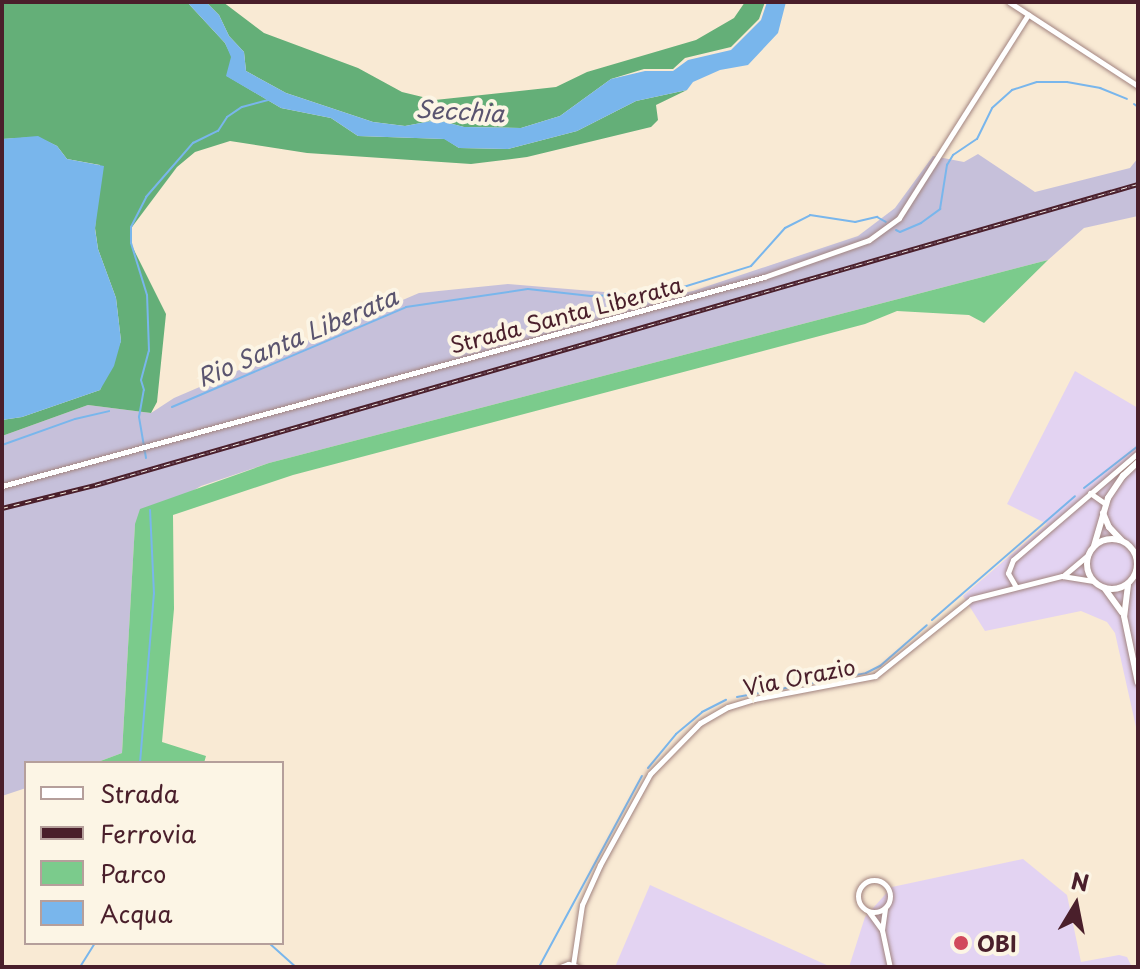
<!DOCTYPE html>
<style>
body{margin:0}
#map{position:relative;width:1140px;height:969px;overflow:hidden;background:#f9ead4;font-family:"Playpen Sans",sans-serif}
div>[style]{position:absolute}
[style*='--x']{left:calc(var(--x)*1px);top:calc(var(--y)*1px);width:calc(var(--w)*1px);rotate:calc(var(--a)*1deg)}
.built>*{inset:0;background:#e3d3f2}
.industrial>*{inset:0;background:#c6c0da}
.green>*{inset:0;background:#7bcb8c}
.forest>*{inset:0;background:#64af78}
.water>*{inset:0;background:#79b6ec}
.stream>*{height:2px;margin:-1px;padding:0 1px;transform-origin:1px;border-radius:1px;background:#79b6ec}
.roads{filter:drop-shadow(0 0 2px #a28480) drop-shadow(0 0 2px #a28480)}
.minor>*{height:5px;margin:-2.5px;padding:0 2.5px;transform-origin:2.5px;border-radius:2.5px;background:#fff}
.minor>.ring{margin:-2.5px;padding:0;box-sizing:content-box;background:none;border:5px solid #fff;border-radius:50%}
.tertiary>*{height:6px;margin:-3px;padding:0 3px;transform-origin:3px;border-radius:3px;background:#fff}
.tertiary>.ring{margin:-3px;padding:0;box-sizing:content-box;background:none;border:6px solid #fff;border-radius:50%}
.rail>*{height:5px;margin-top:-2.5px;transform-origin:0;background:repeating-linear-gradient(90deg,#fcf5e5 0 6px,#4a1f2b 0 12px);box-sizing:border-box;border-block:2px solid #4a1f2b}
.dots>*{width:22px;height:22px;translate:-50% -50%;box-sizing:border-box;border:4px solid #fcf5e5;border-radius:50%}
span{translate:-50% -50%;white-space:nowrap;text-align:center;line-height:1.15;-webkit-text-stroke:8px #fcf5e5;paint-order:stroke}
.street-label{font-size:22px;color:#4a1f2b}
.poi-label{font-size:22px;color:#4a1f2b;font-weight:700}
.left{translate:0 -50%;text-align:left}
.water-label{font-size:24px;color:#5a546f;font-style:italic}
.frame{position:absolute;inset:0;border:4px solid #4a1f2b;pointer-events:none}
.legend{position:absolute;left:24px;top:761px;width:260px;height:184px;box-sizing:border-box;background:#fcf5e5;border:2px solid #b59f9b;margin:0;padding:10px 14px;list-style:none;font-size:24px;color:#4a1f2b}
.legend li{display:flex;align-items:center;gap:16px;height:40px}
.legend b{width:40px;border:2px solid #b59f9b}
.north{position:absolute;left:1036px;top:865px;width:80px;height:80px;-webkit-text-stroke:6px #fcf5e5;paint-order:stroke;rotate:10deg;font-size:22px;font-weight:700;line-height:32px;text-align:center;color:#4a1f2b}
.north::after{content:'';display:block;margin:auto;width:28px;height:36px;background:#4a1f2b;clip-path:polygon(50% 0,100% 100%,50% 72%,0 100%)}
</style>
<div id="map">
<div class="built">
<i style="clip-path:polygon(1075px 371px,1138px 408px,1138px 736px,1115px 633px,1107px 622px,1081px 611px,985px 631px,963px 596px,1047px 524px,1007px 504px)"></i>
<i style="clip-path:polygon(1023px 859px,1067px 895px,1081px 962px,1119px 955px,1127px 957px,1132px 967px,849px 967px,865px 917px,892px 887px)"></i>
<i style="clip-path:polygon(650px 885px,831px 967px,615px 967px)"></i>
</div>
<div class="industrial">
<i style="clip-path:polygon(978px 154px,1035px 192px,1130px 168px,1138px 158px,1138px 216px,1084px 228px,1048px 260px,269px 463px,201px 486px,135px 525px,122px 753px,95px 763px,26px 763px,26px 788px,2px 796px,2px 436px,88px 405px,151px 413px,174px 398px,419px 293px,508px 284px,664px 297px,693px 291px,858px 236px,895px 208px,933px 156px,964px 162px)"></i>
</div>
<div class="green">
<i style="clip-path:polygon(1048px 260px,984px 323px,969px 315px,897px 311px,865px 324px,293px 475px,173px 515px,174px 609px,162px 742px,206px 756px,204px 763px,95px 763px,122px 753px,135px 524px,140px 509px,269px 463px)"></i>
</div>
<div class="forest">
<i style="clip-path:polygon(2px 2px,187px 2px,225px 43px,232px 57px,227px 76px,281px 108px,331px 118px,358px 136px,445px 139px,459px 148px,508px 149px,577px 131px,636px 101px,687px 90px,656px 105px,658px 120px,651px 127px,527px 157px,471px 164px,307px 153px,230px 141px,195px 152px,177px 167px,132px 227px,130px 242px,166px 314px,157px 402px,151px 413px,88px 405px,2px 436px,2px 420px,22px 417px,100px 390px,121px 341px,116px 298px,98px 249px,95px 228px,100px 165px,67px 159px,57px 146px,38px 137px,2px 139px)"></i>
<i style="clip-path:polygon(206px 2px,223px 2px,264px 33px,358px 68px,402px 92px,435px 100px,556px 87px,587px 72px,696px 40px,734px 18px,745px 2px,765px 2px,759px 19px,731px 47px,685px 58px,673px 69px,644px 69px,611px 79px,560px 116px,521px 128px,464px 127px,437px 120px,405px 126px,373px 122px,286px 93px,246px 71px,244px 52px,229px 36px,219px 15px)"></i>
</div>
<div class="water">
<i style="clip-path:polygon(187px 2px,206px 2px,219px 15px,229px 36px,244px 52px,246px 71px,286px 93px,373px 122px,405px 126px,437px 120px,464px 127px,521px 128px,560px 116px,611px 79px,645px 71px,673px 71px,688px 60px,731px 50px,761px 20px,767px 2px,786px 2px,778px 33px,748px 65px,720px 70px,693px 82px,687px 90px,636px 101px,577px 131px,508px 149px,459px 148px,444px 139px,358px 136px,331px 118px,281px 108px,226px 76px,231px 57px,225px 43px)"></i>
<i style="clip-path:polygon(38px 136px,57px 146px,67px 159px,104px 166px,95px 229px,98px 249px,116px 298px,121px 341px,114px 366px,100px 390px,22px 417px,2px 420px,2px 139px)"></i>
</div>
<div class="stream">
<i style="--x:1134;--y:104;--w:5;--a:37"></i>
<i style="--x:896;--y:230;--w:4;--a:27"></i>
<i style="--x:900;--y:232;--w:23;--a:-23"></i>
<i style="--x:921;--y:223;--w:24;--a:-36"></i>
<i style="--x:940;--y:209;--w:45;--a:-81"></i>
<i style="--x:947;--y:165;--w:12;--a:-59"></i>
<i style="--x:953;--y:155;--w:29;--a:-34"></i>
<i style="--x:977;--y:139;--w:34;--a:-64"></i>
<i style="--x:992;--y:108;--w:27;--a:-42"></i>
<i style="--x:1012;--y:90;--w:26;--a:-18"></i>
<i style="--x:1037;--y:82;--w:30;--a:0"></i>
<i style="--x:1067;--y:82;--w:34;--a:10"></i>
<i style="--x:1100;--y:88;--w:29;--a:22"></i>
<i style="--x:172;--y:407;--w:254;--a:-23.1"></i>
<i style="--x:406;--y:307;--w:123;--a:-8.4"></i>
<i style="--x:528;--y:289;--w:63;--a:6.3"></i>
<i style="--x:591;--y:296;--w:73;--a:-2.4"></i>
<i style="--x:664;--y:293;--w:91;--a:-17.2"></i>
<i style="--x:751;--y:266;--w:51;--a:-48.2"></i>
<i style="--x:785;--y:228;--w:28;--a:-27"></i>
<i style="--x:810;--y:215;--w:46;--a:8.8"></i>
<i style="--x:855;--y:222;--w:23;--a:-13"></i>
<i style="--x:877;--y:217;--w:10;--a:29"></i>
<i style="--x:2;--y:445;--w:77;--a:-19.6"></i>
<i style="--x:75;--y:419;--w:35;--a:-13"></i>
<i style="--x:146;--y:458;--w:42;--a:-99.7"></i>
<i style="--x:139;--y:417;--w:27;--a:-80"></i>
<i style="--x:144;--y:390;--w:10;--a:-107"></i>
<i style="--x:141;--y:380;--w:30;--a:-75"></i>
<i style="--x:149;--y:351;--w:56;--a:-92"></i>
<i style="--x:147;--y:295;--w:54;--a:-107.1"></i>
<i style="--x:131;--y:243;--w:16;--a:-90"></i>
<i style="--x:131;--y:227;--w:34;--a:-63"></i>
<i style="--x:146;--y:197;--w:72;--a:-49"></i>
<i style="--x:193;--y:143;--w:28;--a:-26"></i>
<i style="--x:218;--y:131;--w:17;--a:-57"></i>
<i style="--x:227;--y:117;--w:18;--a:-34"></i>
<i style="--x:242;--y:107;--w:27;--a:-15"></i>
<i style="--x:1084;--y:488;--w:68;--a:-37.9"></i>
<i style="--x:932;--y:620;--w:189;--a:-40.9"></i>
<i style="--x:737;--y:697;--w:131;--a:-10.5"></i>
<i style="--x:866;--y:673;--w:16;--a:-27"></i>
<i style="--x:880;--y:666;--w:62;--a:-41.1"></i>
<i style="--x:140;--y:763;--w:170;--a:-85.3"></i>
<i style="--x:154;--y:594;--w:84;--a:-92.7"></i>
<i style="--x:648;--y:768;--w:44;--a:-50.5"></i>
<i style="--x:676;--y:734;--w:34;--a:-40"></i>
<i style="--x:702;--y:712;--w:27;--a:-27"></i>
<i style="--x:269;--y:943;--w:36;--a:42"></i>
<i style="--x:80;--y:967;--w:28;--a:-58"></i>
<i style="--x:539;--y:967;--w:217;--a:-61.7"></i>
</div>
<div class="roads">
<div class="minor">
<i style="--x:1009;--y:2;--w:154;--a:33.1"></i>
<i style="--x:2;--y:486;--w:790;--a:-15.34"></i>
<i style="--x:764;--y:277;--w:111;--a:-19.4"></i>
<i style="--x:869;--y:240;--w:37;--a:-36"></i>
<i style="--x:899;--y:218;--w:241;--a:-57.6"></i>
<i style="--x:1090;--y:493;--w:19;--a:35"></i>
<i style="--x:1063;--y:576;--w:33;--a:-40"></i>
<i style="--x:1016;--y:587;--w:16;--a:-120"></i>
<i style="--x:1008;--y:573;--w:14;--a:-69"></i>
<i style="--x:1013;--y:560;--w:165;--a:-40.6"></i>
<i class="ring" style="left:858px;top:880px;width:27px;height:27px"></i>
<i style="--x:869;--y:912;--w:22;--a:54"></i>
<i style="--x:882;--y:930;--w:22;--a:-82"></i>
<i style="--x:882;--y:930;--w:38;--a:78"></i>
<i style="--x:573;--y:965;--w:61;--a:-81.5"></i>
<i style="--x:582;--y:905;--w:44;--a:-65.8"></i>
<i style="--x:600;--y:865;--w:104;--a:-61.2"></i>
<i style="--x:650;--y:774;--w:71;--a:-45.6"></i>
<i style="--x:700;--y:723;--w:32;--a:-30"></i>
<i style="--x:728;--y:707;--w:27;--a:-17"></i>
<i style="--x:754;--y:699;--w:123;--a:-10.8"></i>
<i style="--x:875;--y:676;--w:123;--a:-38.7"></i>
<i style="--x:971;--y:599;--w:94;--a:-14.2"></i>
<i style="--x:1062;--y:576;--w:30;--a:9"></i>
<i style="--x:560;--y:967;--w:9;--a:-21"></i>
<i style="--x:568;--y:964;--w:10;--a:17"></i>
</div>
<div class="tertiary">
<i style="--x:1103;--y:513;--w:15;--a:67"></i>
<i style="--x:1109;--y:527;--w:18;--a:47"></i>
<i class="ring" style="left:1087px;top:539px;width:44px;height:44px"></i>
<i style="--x:1094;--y:546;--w:50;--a:-73.7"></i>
<i style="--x:1108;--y:498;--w:27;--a:-56"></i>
<i style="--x:1123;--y:476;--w:21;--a:-43"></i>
<i style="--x:1128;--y:585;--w:31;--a:97"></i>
<i style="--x:1124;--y:616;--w:68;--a:78.2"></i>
<i style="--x:1105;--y:589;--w:29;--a:54"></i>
</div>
</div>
<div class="rail">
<i style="--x:2;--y:508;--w:96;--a:-13.9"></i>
<i style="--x:95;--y:485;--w:1086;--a:-16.1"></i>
</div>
<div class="dots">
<i style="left:961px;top:943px;background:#d1495b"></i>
</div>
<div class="street-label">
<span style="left:566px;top:314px;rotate:-15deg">Strada Santa Liberata</span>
<span style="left:799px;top:676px;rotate:-11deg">Via Orazio</span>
</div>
<div class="poi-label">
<span class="left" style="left:977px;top:943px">OBI</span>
</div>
<div class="water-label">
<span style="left:460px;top:111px;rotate:3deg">Secchia</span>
<span style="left:297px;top:337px;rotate:-23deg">Rio Santa Liberata</span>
</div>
<div class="frame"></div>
<ul class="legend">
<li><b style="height:10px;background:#fff"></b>Strada</li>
<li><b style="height:10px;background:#4a1f2b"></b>Ferrovia</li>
<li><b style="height:22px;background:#7bcb8c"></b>Parco</li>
<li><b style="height:22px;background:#79b6ec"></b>Acqua</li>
</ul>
<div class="north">N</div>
</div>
